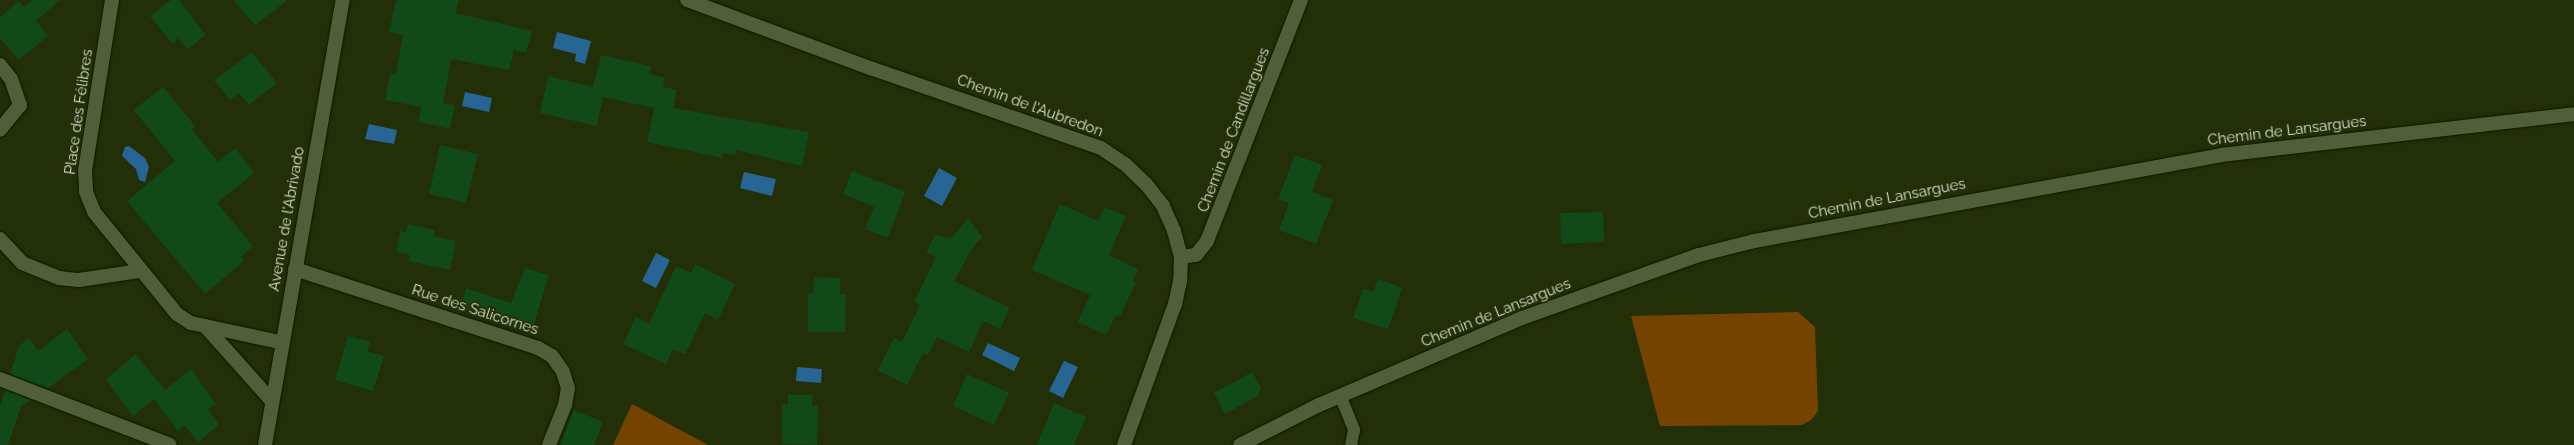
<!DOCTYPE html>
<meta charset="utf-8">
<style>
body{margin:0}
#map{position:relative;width:2574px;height:445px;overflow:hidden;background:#232f07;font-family:Raleway,sans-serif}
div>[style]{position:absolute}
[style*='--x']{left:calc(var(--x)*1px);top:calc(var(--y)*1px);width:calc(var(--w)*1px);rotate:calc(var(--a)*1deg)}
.green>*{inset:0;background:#754300}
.water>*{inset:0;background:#276594}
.building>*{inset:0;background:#124918}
.roads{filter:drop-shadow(0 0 1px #0d1600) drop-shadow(0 0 1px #0d1600)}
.service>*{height:12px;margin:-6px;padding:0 6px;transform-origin:6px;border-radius:6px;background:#515f38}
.pedestrian>*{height:14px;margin:-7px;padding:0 7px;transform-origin:7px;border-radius:7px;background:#515f38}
.minor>*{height:14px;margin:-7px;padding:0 7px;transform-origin:7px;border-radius:7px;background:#515f38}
.tertiary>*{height:14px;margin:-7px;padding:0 7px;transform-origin:7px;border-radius:7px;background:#515f38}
span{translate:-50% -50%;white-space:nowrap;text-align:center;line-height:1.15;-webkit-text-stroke:4px #232f07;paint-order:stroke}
.street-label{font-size:15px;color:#d7e0ca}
</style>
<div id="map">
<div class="green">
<i style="clip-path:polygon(1798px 312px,1815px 327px,1818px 411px,1811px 420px,1802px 425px,1660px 426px,1631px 316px)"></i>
<i style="clip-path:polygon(632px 404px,708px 445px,613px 445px)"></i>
</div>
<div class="water">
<i style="clip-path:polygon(557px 32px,591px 41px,585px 64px,575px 61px,576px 54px,553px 48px)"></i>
<i style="clip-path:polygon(465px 92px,492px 98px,489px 112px,462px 106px)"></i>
<i style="clip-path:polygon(369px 124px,397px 130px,394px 144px,365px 139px)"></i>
<i style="clip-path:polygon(129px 146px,145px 158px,149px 167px,145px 182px,139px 180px,136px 169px,122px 156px,125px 147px)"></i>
<i style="clip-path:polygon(939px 168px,957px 178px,942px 206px,924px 196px)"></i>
<i style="clip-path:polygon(744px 172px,776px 179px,772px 196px,740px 188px)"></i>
<i style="clip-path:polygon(656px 253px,670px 260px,656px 288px,642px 281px)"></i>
<i style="clip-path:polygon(988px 343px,1020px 358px,1014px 371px,982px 355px)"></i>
<i style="clip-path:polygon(1064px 361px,1078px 367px,1063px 398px,1049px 391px)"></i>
<i style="clip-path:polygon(797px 367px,822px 369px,821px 383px,796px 381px)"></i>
</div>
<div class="building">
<i style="clip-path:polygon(32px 0,60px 0,36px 21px,48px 36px,19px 60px,0 38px,0 17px,19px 1px,24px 7px)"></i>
<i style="clip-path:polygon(171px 0,179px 0,206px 35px,188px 49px,178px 38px,173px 44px,150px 16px)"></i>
<i style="clip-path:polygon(233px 0,288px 0,255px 25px)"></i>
<i style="clip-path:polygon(396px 0,459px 0,456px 13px,532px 31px,526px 53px,514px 50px,509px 70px,451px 59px,443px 103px,455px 105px,450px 129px,418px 122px,421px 107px,385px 100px,390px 73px,396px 74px,403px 35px,389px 32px)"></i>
<i style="clip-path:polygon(252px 52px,277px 83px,249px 105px,239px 93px,230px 100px,214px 80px)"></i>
<i style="clip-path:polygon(601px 55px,651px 66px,649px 74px,665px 78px,663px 87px,677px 90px,673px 108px,809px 132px,802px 166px,736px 150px,735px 155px,723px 153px,722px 158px,647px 142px,654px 108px,603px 97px,597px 126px,540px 113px,548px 76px,593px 87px)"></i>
<i style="clip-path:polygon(163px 87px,195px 126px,192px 129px,218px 162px,235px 148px,254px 173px,217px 203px,253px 246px,241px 257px,244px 261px,205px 294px,127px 201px,175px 161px,134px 110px)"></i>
<i style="clip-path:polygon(440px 145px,478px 154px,466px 203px,429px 194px)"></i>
<i style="clip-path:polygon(1295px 155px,1322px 165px,1312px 192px,1333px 200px,1316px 244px,1279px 230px,1289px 203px,1278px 199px)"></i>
<i style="clip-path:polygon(852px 171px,905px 192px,888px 238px,865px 229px,874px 207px,843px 194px)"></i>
<i style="clip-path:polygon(1060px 204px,1098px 221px,1105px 207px,1126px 216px,1109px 255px,1138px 269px,1133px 281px,1136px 282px,1120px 316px,1116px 315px,1106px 335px,1078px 322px,1090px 295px,1032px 270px)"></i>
<i style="clip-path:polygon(1603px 212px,1604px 242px,1561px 244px,1560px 213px)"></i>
<i style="clip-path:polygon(968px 219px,983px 237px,973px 247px,954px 281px,1010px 308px,1000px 329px,983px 321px,969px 352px,937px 337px,928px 355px,923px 353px,907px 385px,878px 370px,894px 338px,902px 342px,920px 305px,914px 302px,936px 257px,926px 252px,935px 235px,951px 238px)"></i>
<i style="clip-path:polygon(408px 224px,435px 230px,434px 236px,456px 241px,450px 270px,408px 261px,410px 255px,396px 252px,400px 231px,406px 232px)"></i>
<i style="clip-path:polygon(695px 264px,735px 284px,718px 320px,705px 313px,685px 354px,673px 349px,666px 364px,623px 344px,636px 317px,649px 324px,676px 266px,691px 273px)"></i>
<i style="clip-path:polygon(525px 268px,549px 275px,531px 333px,461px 308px,466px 288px,511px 303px)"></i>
<i style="clip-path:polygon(814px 277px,840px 278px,840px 294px,846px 294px,845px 332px,808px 332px,808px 293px,813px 293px)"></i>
<i style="clip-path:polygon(1378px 279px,1402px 288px,1388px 329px,1353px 318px,1363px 289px,1373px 292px)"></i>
<i style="clip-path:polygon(67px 329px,88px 359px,48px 388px,10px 374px,19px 346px,29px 338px,38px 351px)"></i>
<i style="clip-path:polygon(348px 336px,371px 342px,367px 351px,384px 356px,373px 391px,335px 380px)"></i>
<i style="clip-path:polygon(135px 354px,165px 390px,191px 369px,216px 404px,208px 409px,219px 425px,198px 442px,184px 425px,178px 431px,154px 399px,133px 416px,106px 380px)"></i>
<i style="clip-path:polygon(1252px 372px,1261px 388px,1258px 396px,1225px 414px,1214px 393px)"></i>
<i style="clip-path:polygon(967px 374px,1009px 393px,994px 425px,953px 406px)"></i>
<i style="clip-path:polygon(5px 390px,31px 400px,21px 406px,8px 445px,0 445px,0 407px)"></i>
<i style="clip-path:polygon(788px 395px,813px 395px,812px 406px,818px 406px,817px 445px,782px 444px,782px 404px,788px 404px)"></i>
<i style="clip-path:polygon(1054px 403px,1086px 417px,1074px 445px,1037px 445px)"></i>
<i style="clip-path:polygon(574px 410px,603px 422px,594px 445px,560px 445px)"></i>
</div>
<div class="roads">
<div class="service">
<i style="--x:1340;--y:395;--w:38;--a:68"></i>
<i style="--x:1354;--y:430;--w:15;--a:101"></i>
</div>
<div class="pedestrian">
<i style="--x:0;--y:65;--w:18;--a:52"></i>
<i style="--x:11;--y:79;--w:28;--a:71"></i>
<i style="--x:20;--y:105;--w:32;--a:129"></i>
</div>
<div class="minor">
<i style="--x:112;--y:0;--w:172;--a:99"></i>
<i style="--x:85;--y:170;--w:22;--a:87"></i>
<i style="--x:86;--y:192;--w:22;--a:68"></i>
<i style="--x:94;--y:212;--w:132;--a:50.9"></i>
<i style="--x:177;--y:314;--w:17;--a:33"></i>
<i style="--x:191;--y:323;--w:91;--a:12.1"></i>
<i style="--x:0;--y:239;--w:33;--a:47"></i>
<i style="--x:22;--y:263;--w:40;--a:22"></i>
<i style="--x:59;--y:278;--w:20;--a:6"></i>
<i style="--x:79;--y:280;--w:62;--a:-8.4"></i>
<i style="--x:1181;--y:257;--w:15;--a:-8"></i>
<i style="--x:1196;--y:255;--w:18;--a:-52"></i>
<i style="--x:1207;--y:241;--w:259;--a:-68.7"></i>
<i style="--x:295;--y:269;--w:256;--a:18"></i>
<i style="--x:538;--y:348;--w:16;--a:30"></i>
<i style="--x:552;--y:356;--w:19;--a:55"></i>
<i style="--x:563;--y:372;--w:17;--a:73"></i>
<i style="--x:568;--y:388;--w:17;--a:100"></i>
<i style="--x:565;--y:405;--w:43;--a:111.8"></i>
<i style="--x:205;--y:326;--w:99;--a:48.3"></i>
<i style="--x:0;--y:379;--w:182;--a:21.2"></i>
<i style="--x:1240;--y:445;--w:89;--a:-26.9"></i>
<i style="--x:1319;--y:405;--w:221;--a:-23.2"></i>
<i style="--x:1522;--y:318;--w:188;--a:-19.6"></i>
<i style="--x:1699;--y:255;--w:57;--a:-14.3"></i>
<i style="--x:1754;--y:241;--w:475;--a:-10.4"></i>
<i style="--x:2221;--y:155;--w:355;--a:-6.6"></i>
</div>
<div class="tertiary">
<i style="--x:687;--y:0;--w:198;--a:20.4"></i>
<i style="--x:873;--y:69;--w:241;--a:19.1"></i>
<i style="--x:1101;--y:148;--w:29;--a:34"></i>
<i style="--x:1125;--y:164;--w:29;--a:44"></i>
<i style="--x:1146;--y:184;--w:28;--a:52"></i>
<i style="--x:1163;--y:206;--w:27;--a:66"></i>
<i style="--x:1174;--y:231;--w:27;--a:75"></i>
<i style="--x:1181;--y:257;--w:24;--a:92"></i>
<i style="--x:1180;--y:281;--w:24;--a:102"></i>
<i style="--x:1175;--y:304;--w:150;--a:109.9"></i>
<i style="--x:265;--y:445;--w:452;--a:-80.1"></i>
</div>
</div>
<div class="street-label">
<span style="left:1030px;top:106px;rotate:20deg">Chemin de l'Aubredon</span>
<span style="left:79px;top:112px;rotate:-82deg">Place des Félibres</span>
<span style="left:1234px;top:130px;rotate:-69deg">Chemin de Candillargues</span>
<span style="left:2287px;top:131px;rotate:-7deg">Chemin de Lansargues</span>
<span style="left:1887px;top:199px;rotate:-11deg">Chemin de Lansargues</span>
<span style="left:287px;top:219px;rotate:-80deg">Avenue de l'Abrivado</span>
<span style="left:475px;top:310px;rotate:18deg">Rue des Salicornes</span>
<span style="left:1496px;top:313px;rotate:-22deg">Chemin de Lansargues</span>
</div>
</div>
